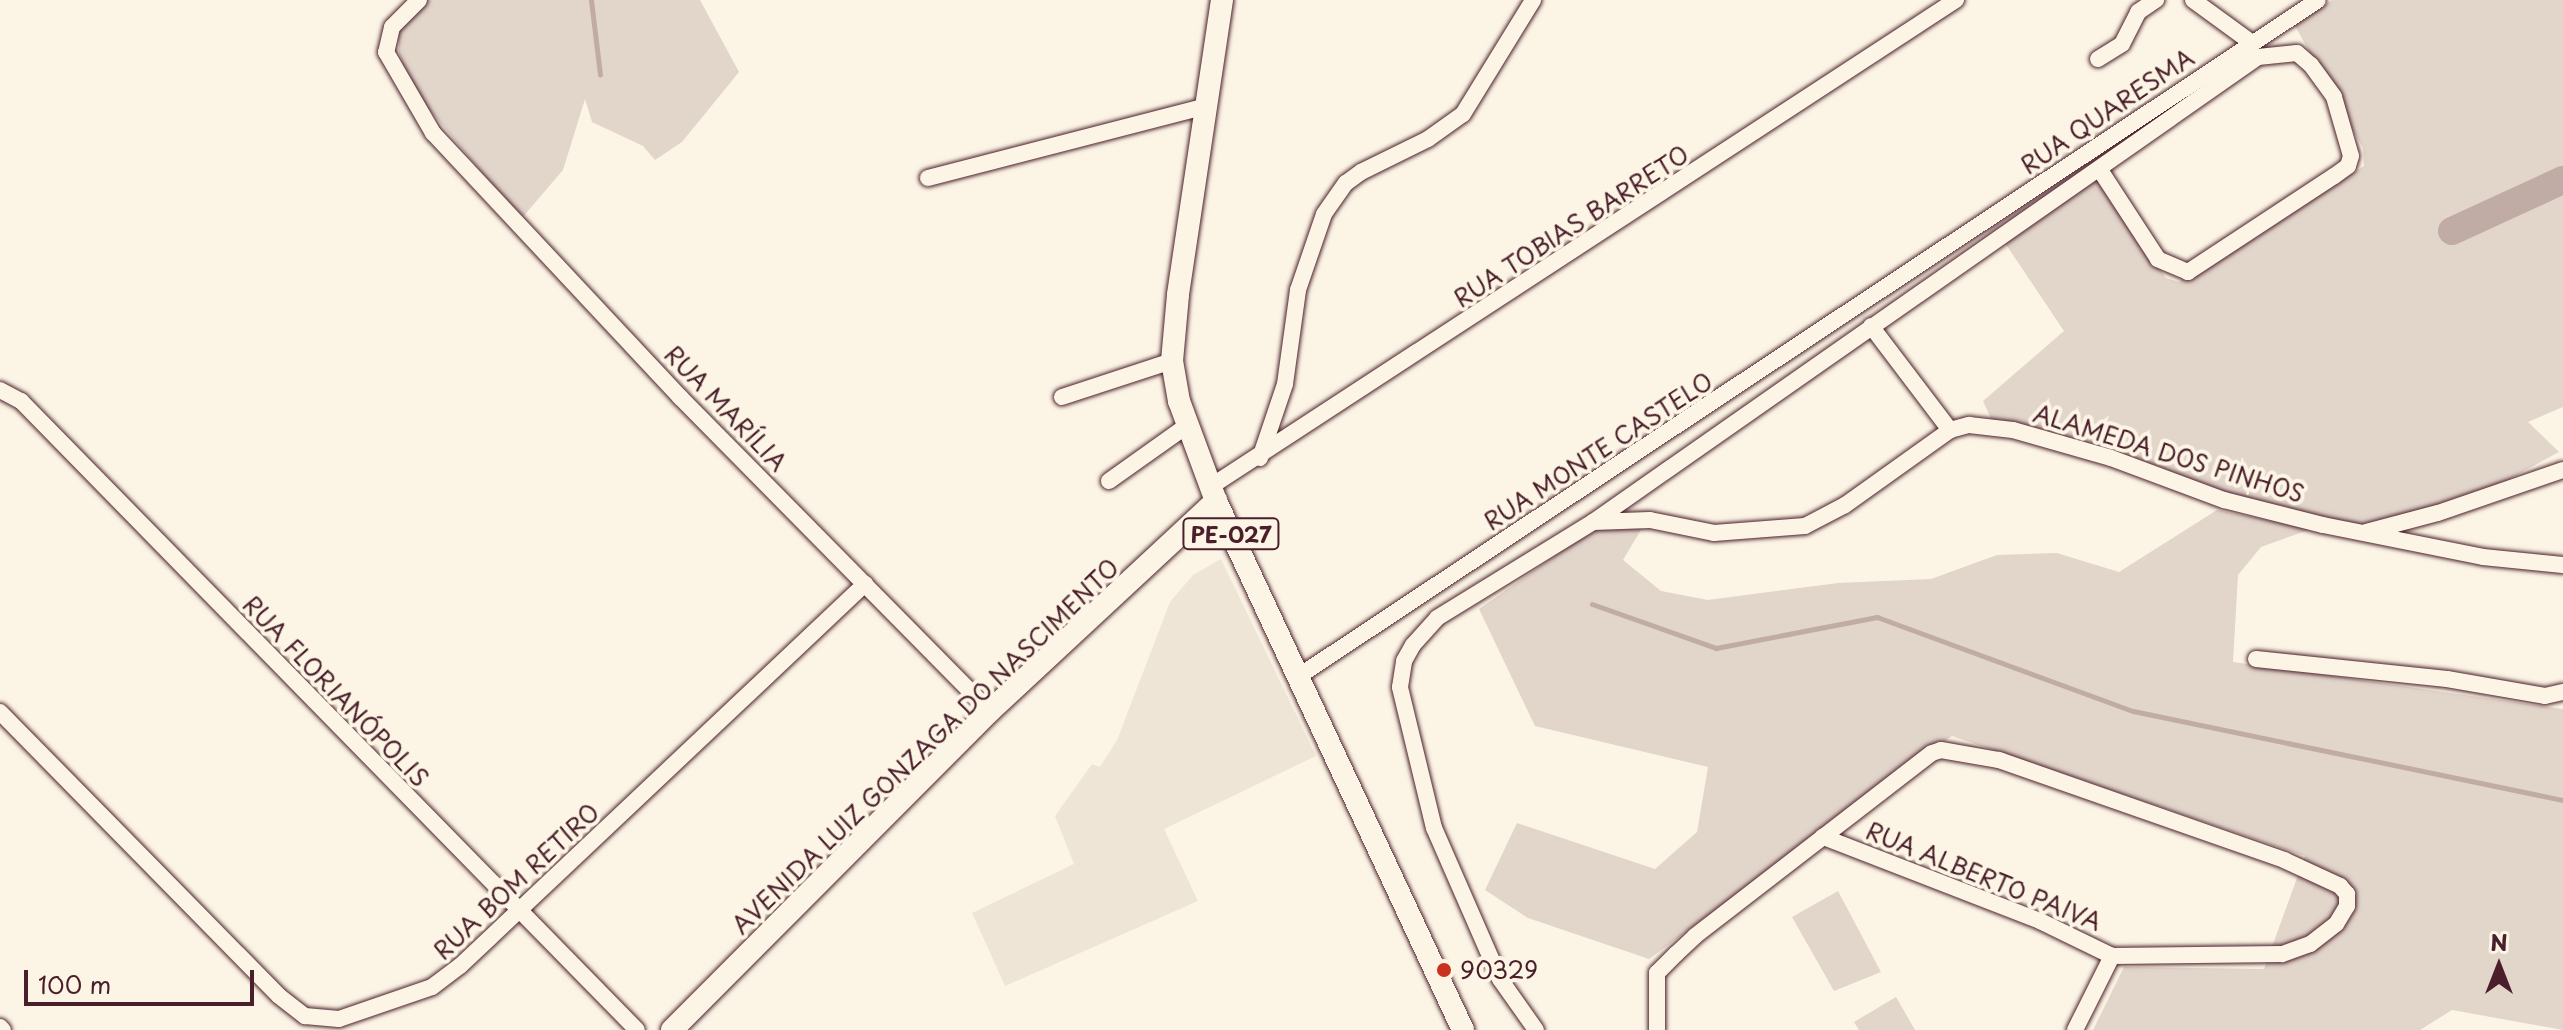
<!DOCTYPE html>
<meta charset="utf-8">
<style>
body{margin:0}
#map{position:relative;width:2563px;height:1030px;overflow:hidden;background:#fcf5e5;font-family:"Playpen Sans",sans-serif}
div>[style]{position:absolute}
[style*='--x']{left:calc(var(--x)*1px);top:calc(var(--y)*1px);width:calc(var(--w)*1px);rotate:calc(var(--a)*1deg)}
.built>*{inset:0;background:#eee5d7}
.green>*{inset:0;background:#e2d5ca}
.stream>*{height:5px;margin:-2.5px;padding:0 2.5px;transform-origin:2.5px;border-radius:2.5px;background:#c0aca5}
.river>*{height:28px;margin:-14px;padding:0 14px;transform-origin:14px;border-radius:14px;background:#c0aca5}
.roads{filter:drop-shadow(0 0 2px #4a1f2b) drop-shadow(0 0 2px #4a1f2b)}
.minor>*{height:16px;margin:-8px;padding:0 8px;transform-origin:8px;border-radius:8px;background:#fcf5e5}
.major>*{height:22px;margin:-11px;padding:0 11px;transform-origin:11px;border-radius:11px;background:#fcf5e5}
.dots>*{width:22px;height:22px;translate:-50% -50%;box-sizing:border-box;border:4px solid #fcf5e5;border-radius:50%}
span{translate:-50% -50%;white-space:nowrap;text-align:center;line-height:1.15;-webkit-text-stroke:8px #fcf5e5;paint-order:stroke}
.shield-label span{padding:2px 6px;background:#fcf5e5;border:2px solid;border-radius:6px;-webkit-text-stroke-width:0}
.shield-label{font-size:22px;color:#4a1f2b;font-weight:700}
.street-label{font-size:24px;color:#4a1f2b}
.poi-label{font-size:24px;color:#4a1f2b}
.left{translate:0 -50%;text-align:left}
.north{position:absolute;left:2459px;top:926px;width:80px;height:80px;-webkit-text-stroke:6px #fcf5e5;paint-order:stroke;rotate:0deg;font-size:22px;font-weight:700;line-height:32px;text-align:center;color:#4a1f2b}
.north::after{content:'';display:block;margin:auto;width:28px;height:36px;background:#4a1f2b;clip-path:polygon(50% 0,100% 100%,50% 72%,0 100%)}
.scale{position:absolute;left:24px;top:970px;width:230px;height:36px;box-sizing:border-box;border:4px solid #4a1f2b;border-top:0;padding-left:10px;font-size:24px;line-height:28px;white-space:nowrap;color:#4a1f2b;-webkit-text-stroke:6px #fcf5e5;paint-order:stroke}
</style>
<div id="map">
<div class="built">
<i style="clip-path:polygon(1221px 559px,1316px 756px,1164px 829px,1198px 901px,1005px 986px,972px 913px,1074px 864px,1055px 816px,1092px 764px,1100px 767px,1117px 740px,1170px 602px,1193px 575px)"></i>
</div>
<div class="green">
<i style="clip-path:polygon(408px 0,700px 0,739px 72px,682px 142px,655px 160px,643px 146px,592px 122px,585px 99px,563px 170px,521px 219px,412px 89px,399px 53px,398px 30px)"></i>
<i style="clip-path:polygon(2332px 0,2563px 0,2563px 407px,2528px 422px,2559px 452px,2504px 482px,2429px 510px,2356px 526px,2285px 511px,1992px 421px,1983px 401px,2064px 331px,2005px 243px,2099px 178px,2166px 278px,2179px 282px,2364px 166px,2363px 148px,2294px 24px)"></i>
<i style="clip-path:polygon(2217px 510px,2311px 529px,2261px 547px,2238px 575px,2233px 662px,2563px 709px,2563px 1030px,2452px 1010px,2420px 1030px,2093px 1030px,2124px 967px,2264px 969px,2305px 856px,1952px 736px,1649px 959px,1528px 918px,1485px 890px,1517px 823px,1655px 869px,1697px 832px,1708px 767px,1535px 726px,1479px 609px,1595px 528px,1642px 528px,1623px 560px,1661px 591px,1708px 600px,1838px 583px,1931px 579px,1997px 555px,2057px 553px,2119px 572px)"></i>
<i style="clip-path:polygon(1838px 891px,1881px 972px,1834px 991px,1792px 917px)"></i>
<i style="clip-path:polygon(1896px 997px,1915px 1030px,1859px 1030px,1854px 1022px)"></i>
</div>
<div class="stream">
<i style="--x:591;--y:0;--w:75;--a:83.1"></i>
<i style="--x:1592;--y:604;--w:132;--a:19.5"></i>
<i style="--x:1716;--y:648;--w:164;--a:-10.9"></i>
<i style="--x:1877;--y:617;--w:273;--a:20.2"></i>
<i style="--x:2133;--y:711;--w:439;--a:11.7"></i>
</div>
<div class="river">
<i style="--x:2452;--y:231;--w:122;--a:-24.7"></i>
</div>
<div class="roads">
<div class="minor">
<i style="--x:419;--y:0;--w:38;--a:135"></i>
<i style="--x:392;--y:27;--w:26;--a:103"></i>
<i style="--x:386;--y:52;--w:94;--a:59.9"></i>
<i style="--x:433;--y:133;--w:362;--a:46.9"></i>
<i style="--x:680;--y:397;--w:441;--a:45.4"></i>
<i style="--x:2193;--y:0;--w:73;--a:36.1"></i>
<i style="--x:2098;--y:59;--w:28;--a:-32"></i>
<i style="--x:2122;--y:44;--w:36;--a:-63"></i>
<i style="--x:2138;--y:12;--w:22;--a:-34"></i>
<i style="--x:928;--y:178;--w:287;--a:-14.5"></i>
<i style="--x:1871;--y:326;--w:131;--a:52.8"></i>
<i style="--x:1950;--y:430;--w:20;--a:-15"></i>
<i style="--x:1969;--y:425;--w:44;--a:6.5"></i>
<i style="--x:2013;--y:430;--w:102;--a:15.9"></i>
<i style="--x:2111;--y:458;--w:121;--a:20.4"></i>
<i style="--x:2224;--y:500;--w:102;--a:14.2"></i>
<i style="--x:2323;--y:525;--w:163;--a:11.3"></i>
<i style="--x:2483;--y:557;--w:80;--a:5.7"></i>
<i style="--x:0;--y:390;--w:24;--a:28"></i>
<i style="--x:21;--y:401;--w:880;--a:45.6"></i>
<i style="--x:1062;--y:397;--w:116;--a:-18.1"></i>
<i style="--x:1260;--y:458;--w:78;--a:-71.3"></i>
<i style="--x:1285;--y:384;--w:95;--a:-82.1"></i>
<i style="--x:1298;--y:290;--w:80;--a:-71.1"></i>
<i style="--x:1324;--y:214;--w:38;--a:-55"></i>
<i style="--x:1346;--y:183;--w:19;--a:-36"></i>
<i style="--x:1361;--y:172;--w:75;--a:-26.2"></i>
<i style="--x:1428;--y:139;--w:43;--a:-35.5"></i>
<i style="--x:1463;--y:114;--w:134;--a:-58.4"></i>
<i style="--x:1109;--y:481;--w:93;--a:-35.4"></i>
<i style="--x:1210;--y:487;--w:891;--a:-33.14"></i>
<i style="--x:1593;--y:522;--w:811;--a:-34.96"></i>
<i style="--x:2258;--y:57;--w:39;--a:-6"></i>
<i style="--x:2297;--y:53;--w:18;--a:41"></i>
<i style="--x:2311;--y:65;--w:39;--a:54"></i>
<i style="--x:2334;--y:97;--w:61;--a:73.9"></i>
<i style="--x:2351;--y:156;--w:10;--a:107"></i>
<i style="--x:2348;--y:166;--w:17;--a:144"></i>
<i style="--x:2334;--y:176;--w:175;--a:146.7"></i>
<i style="--x:2188;--y:272;--w:33;--a:-157"></i>
<i style="--x:2158;--y:259;--w:106;--a:-123.1"></i>
<i style="--x:2366;--y:532;--w:74;--a:-14.8"></i>
<i style="--x:2438;--y:513;--w:132;--a:-19"></i>
<i style="--x:2256;--y:659;--w:192;--a:6"></i>
<i style="--x:2447;--y:679;--w:99;--a:9.8"></i>
<i style="--x:2545;--y:696;--w:18;--a:-13"></i>
<i style="--x:1296;--y:678;--w:1226;--a:-33.56"></i>
<i style="--x:0;--y:712;--w:398;--a:45.5"></i>
<i style="--x:279;--y:996;--w:33;--a:38"></i>
<i style="--x:305;--y:1016;--w:34;--a:5"></i>
<i style="--x:339;--y:1019;--w:98;--a:-19"></i>
<i style="--x:432;--y:987;--w:35;--a:-37"></i>
<i style="--x:460;--y:966;--w:557;--a:-43.33"></i>
<i style="--x:0;--y:1027;--w:4;--a:45"></i>
<i style="--x:1536;--y:1030;--w:62;--a:-125.2"></i>
<i style="--x:1500;--y:979;--w:165;--a:-113.6"></i>
<i style="--x:1434;--y:828;--w:145;--a:-103.6"></i>
<i style="--x:1400;--y:687;--w:26;--a:-81"></i>
<i style="--x:1404;--y:661;--w:18;--a:-61"></i>
<i style="--x:1413;--y:645;--w:36;--a:-48"></i>
<i style="--x:1437;--y:618;--w:183;--a:-31.6"></i>
<i style="--x:1593;--y:522;--w:57;--a:-2"></i>
<i style="--x:1650;--y:520;--w:65;--a:11.5"></i>
<i style="--x:1714;--y:533;--w:91;--a:-4.4"></i>
<i style="--x:1805;--y:526;--w:45;--a:-27.7"></i>
<i style="--x:1845;--y:505;--w:129;--a:-35.5"></i>
<i style="--x:1657;--y:1030;--w:57;--a:-90"></i>
<i style="--x:1657;--y:973;--w:27;--a:-45"></i>
<i style="--x:1676;--y:954;--w:26;--a:-43"></i>
<i style="--x:1695;--y:936;--w:299;--a:-37.7"></i>
<i style="--x:1932;--y:753;--w:9;--a:-18"></i>
<i style="--x:1941;--y:750;--w:59;--a:9.8"></i>
<i style="--x:1999;--y:760;--w:302;--a:19.3"></i>
<i style="--x:2284;--y:860;--w:62;--a:24.9"></i>
<i style="--x:2340;--y:886;--w:11;--a:49"></i>
<i style="--x:2347;--y:894;--w:12;--a:90"></i>
<i style="--x:2347;--y:906;--w:21;--a:121"></i>
<i style="--x:2336;--y:924;--w:33;--a:142"></i>
<i style="--x:2310;--y:944;--w:30;--a:160"></i>
<i style="--x:2282;--y:954;--w:170;--a:179.3"></i>
<i style="--x:2112;--y:956;--w:80;--a:-154.1"></i>
<i style="--x:2040;--y:921;--w:233;--a:-158.8"></i>
<i style="--x:2075;--y:1030;--w:83;--a:-63.4"></i>
</div>
<div class="major">
<i style="--x:1222;--y:0;--w:298;--a:98.5"></i>
<i style="--x:1178;--y:295;--w:66;--a:95.2"></i>
<i style="--x:1172;--y:361;--w:41;--a:80.1"></i>
<i style="--x:1179;--y:401;--w:107;--a:69.7"></i>
<i style="--x:1216;--y:501;--w:584;--a:64.97"></i>
<i style="--x:672;--y:1030;--w:450;--a:-45.1"></i>
<i style="--x:990;--y:711;--w:309;--a:-42.9"></i>
</div>
</div>
<div class="dots">
<i style="left:1444px;top:970px;background:#c8321e"></i>
</div>
<div class="shield-label">
<span style="left:1231px;top:534px">PE-027</span>
</div>
<div class="street-label">
<span style="left:2107px;top:111px;rotate:-34deg">RUA QUARESMA</span>
<span style="left:1571px;top:226px;rotate:-33deg">RUA TOBIAS BARRETO</span>
<span style="left:726px;top:408px;rotate:46deg">RUA MARÍLIA</span>
<span style="left:1598px;top:451px;rotate:-33deg">RUA MONTE CASTELO</span>
<span style="left:2169px;top:453px;rotate:17deg">ALAMEDA DOS PINHOS</span>
<span style="left:336px;top:691px;rotate:46deg">RUA FLORIANÓPOLIS</span>
<span style="left:925px;top:746px;rotate:-44deg">AVENIDA LUIZ GONZAGA DO NASCIMENTO</span>
<span style="left:1984px;top:876px;rotate:22deg">RUA ALBERTO PAIVA</span>
<span style="left:516px;top:881px;rotate:-43deg">RUA BOM RETIRO</span>
</div>
<div class="poi-label">
<span class="left" style="left:1460px;top:970px">90329</span>
</div>
<div class="north">N</div>
<div class="scale">100 m</div>
</div>
